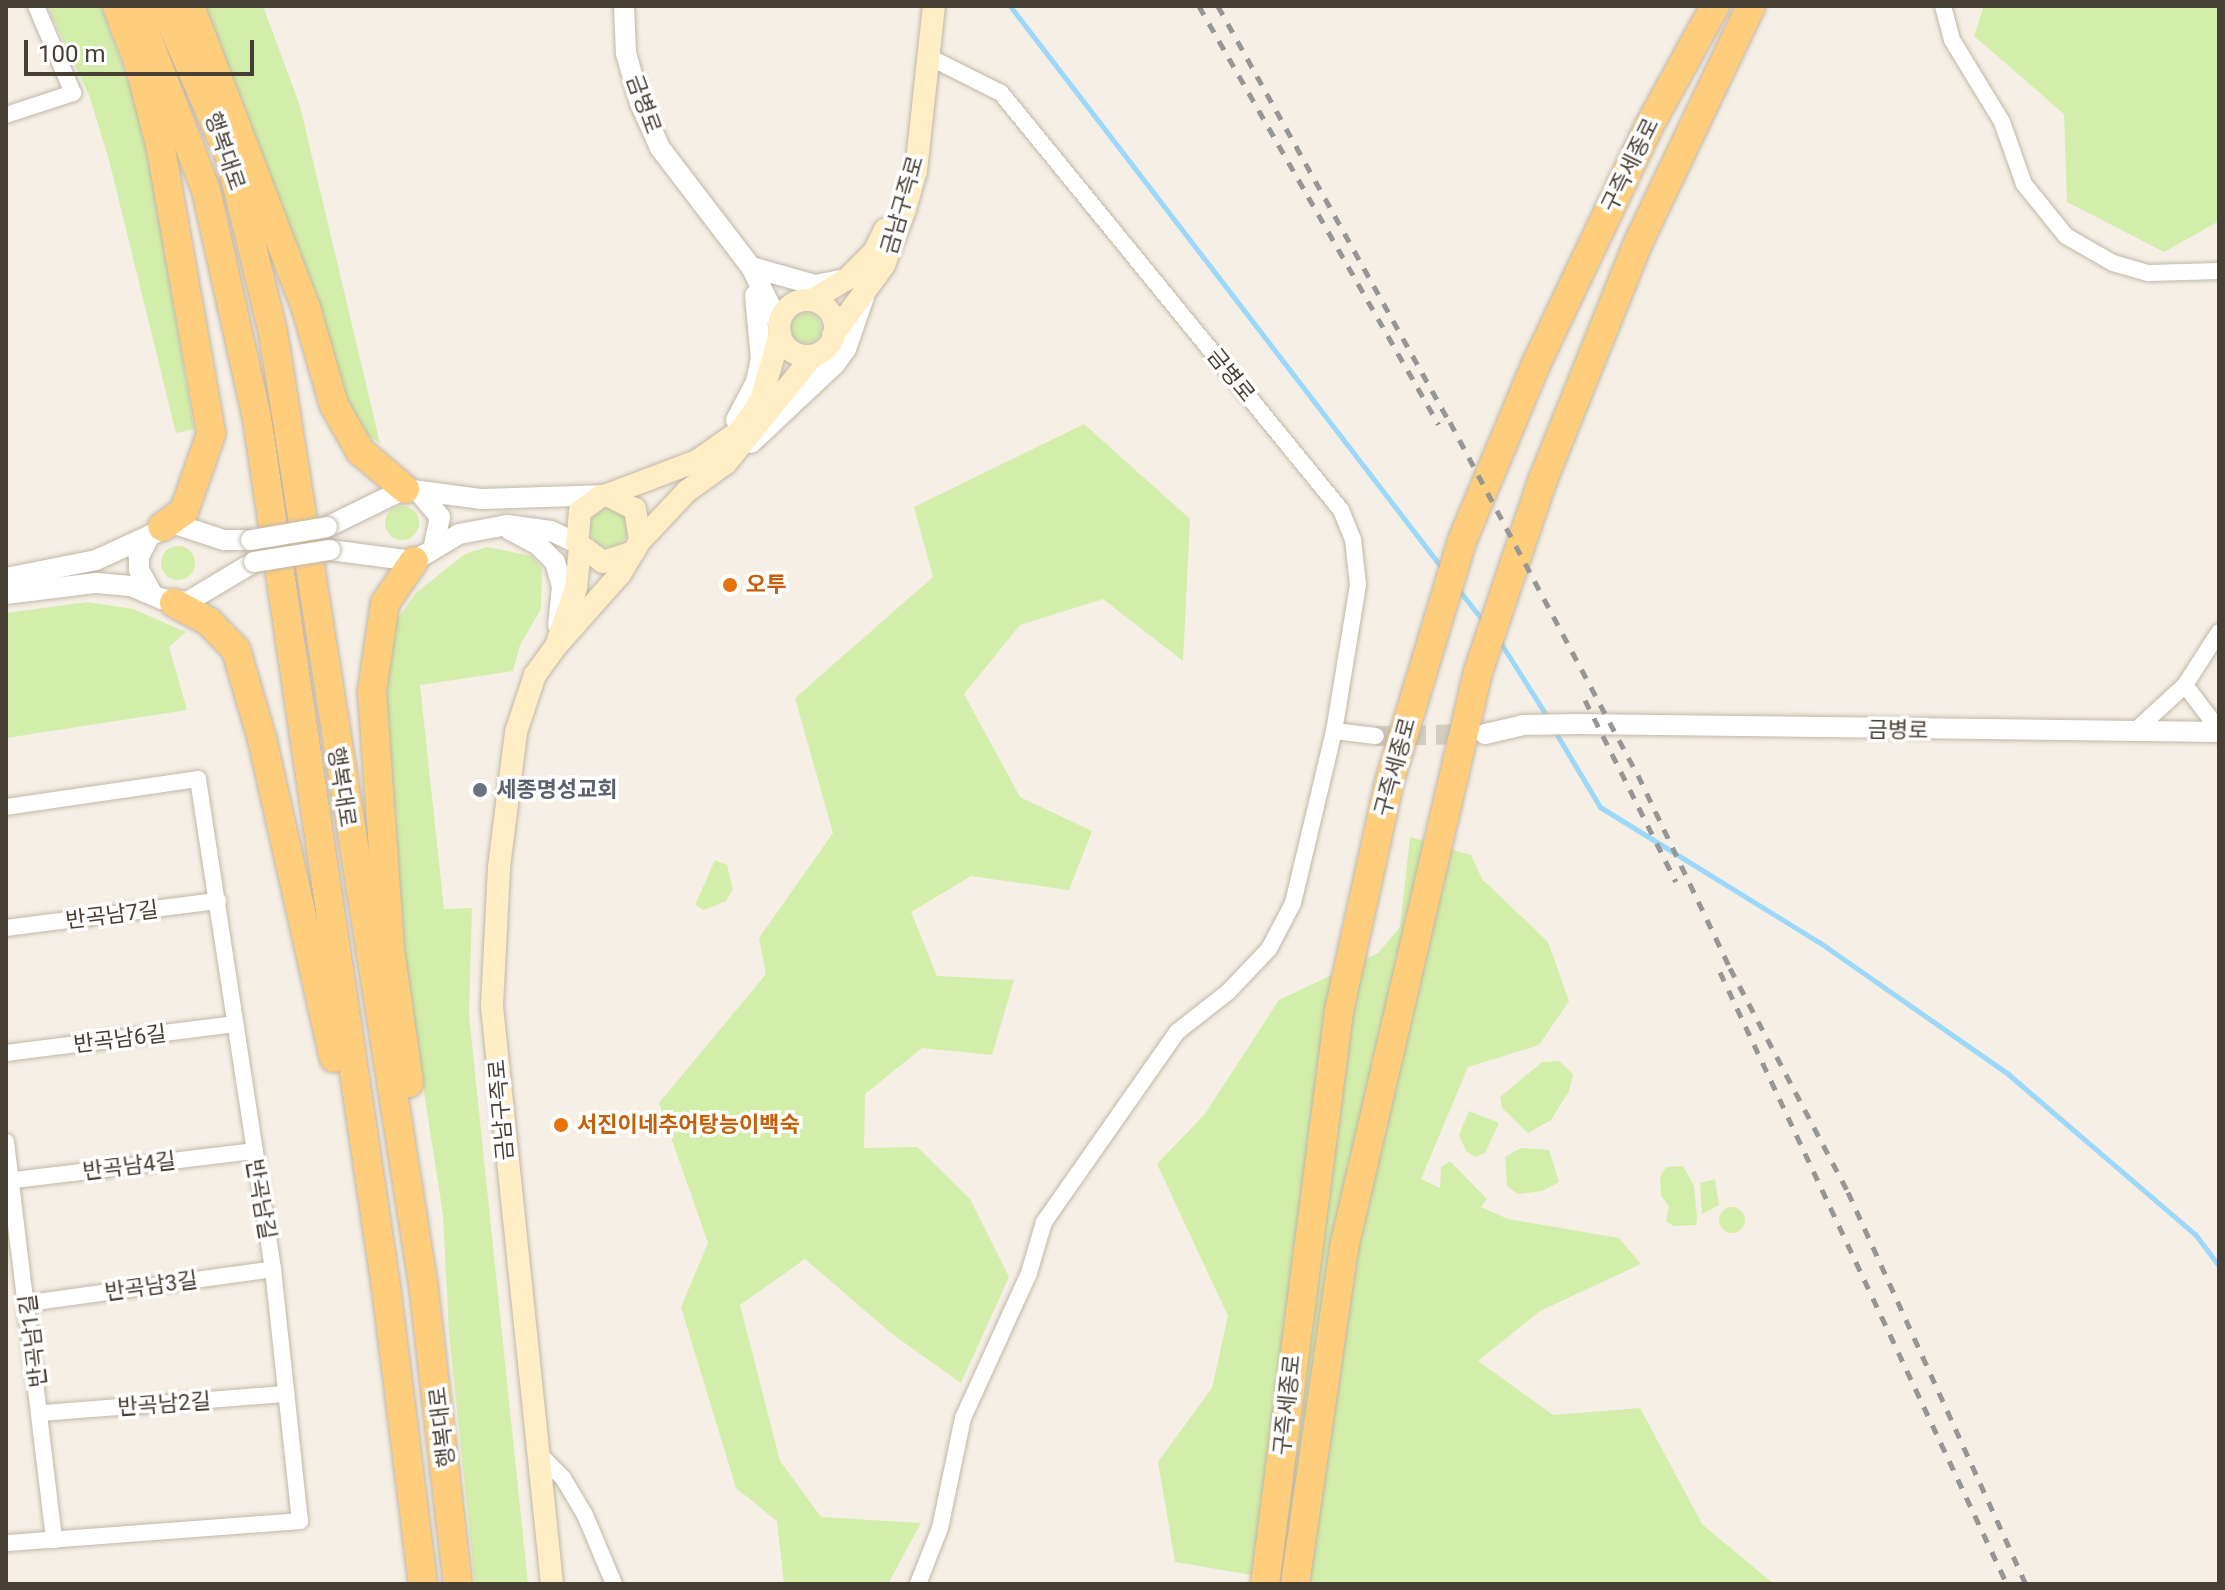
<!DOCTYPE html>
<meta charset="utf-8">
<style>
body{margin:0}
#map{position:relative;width:2225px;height:1590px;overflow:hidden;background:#f5efe6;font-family:Roboto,"Noto Sans KR",sans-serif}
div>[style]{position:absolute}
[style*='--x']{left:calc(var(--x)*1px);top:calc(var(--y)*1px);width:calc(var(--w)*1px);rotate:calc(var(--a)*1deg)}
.green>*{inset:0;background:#d3eeaa}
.round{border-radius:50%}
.stream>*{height:5px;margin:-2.5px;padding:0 2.5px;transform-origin:2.5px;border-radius:2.5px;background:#9bd8f9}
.tertiary-tunnel>*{height:20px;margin-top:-10px;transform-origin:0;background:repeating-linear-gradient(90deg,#d2ccc2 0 20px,transparent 0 30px)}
.roads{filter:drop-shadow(0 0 2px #c1b7a7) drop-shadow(0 0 2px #c1b7a7)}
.minor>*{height:16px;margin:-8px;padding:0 8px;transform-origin:8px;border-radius:8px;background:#fff}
.tertiary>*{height:20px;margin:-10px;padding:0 10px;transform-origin:10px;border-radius:10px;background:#fff}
.secondary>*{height:22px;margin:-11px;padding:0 11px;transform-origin:11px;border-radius:11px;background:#ffeec5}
.secondary>.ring{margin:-11px;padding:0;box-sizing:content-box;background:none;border:22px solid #ffeec5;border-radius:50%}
.trunk>*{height:28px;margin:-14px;padding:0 14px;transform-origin:14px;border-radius:14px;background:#ffce7d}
.rail>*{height:5px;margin-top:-2.5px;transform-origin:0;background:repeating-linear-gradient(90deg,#969696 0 10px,transparent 0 20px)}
.bridges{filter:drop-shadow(0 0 2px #c1b7a7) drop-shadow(0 0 2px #c1b7a7)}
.tertiary-bridge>*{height:20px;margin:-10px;padding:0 10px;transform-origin:10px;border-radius:10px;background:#fff}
.dots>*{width:22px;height:22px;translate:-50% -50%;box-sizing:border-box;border:4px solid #fff;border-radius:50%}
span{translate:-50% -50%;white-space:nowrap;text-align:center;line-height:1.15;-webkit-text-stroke:7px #fff;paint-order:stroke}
.street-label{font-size:22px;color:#483f34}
.food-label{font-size:22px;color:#c56008;font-weight:700}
.left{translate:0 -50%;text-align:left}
.worship-label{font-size:22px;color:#5b616d;font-weight:700}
.frame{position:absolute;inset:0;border:8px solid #483f34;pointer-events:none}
.scale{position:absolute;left:24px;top:40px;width:230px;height:36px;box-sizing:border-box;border:4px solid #483f34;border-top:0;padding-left:10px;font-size:24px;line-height:28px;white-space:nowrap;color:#483f34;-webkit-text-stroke:6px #fff;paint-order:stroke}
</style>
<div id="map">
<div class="green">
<i style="clip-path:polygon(47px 6px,101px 6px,143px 123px,194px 429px,176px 433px,109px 160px,89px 95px)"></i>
<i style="clip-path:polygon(196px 6px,263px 6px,300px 106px,380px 443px,368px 436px,340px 391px)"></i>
<i style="clip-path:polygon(1984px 6px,2219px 6px,2219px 221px,2164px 252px,2067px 202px,2064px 114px,1974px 36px)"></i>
<i class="round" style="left:791px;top:313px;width:30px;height:30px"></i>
<i style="clip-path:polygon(1084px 424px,1190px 519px,1183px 661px,1103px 599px,1020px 625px,964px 694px,1020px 797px,1092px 831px,1069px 890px,971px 876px,911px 912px,937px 976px,1014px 980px,992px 1055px,922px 1048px,865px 1094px,864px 1148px,917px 1147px,970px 1199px,1009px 1277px,961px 1383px,892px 1334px,805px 1259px,740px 1305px,780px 1461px,821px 1517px,921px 1523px,888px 1584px,784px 1584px,777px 1521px,736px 1488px,681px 1307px,708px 1243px,659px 1103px,766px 974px,759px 938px,833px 833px,795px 698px,933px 577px,914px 507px)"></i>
<i class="round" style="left:385px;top:506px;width:34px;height:34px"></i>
<i class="round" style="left:590px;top:509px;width:38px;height:38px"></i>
<i class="round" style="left:161px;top:546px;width:34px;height:34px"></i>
<i style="clip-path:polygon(487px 547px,532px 556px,542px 568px,541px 609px,520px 645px,513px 671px,420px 685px,444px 909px,472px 908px,469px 1015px,528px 1584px,475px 1584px,449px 1333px,443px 1215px,404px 962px,383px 669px,395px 622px,417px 592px,465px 554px)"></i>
<i style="clip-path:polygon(87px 602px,133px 609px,186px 632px,169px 647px,187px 710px,6px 738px,6px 613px)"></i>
<i style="clip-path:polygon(1410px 837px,1471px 855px,1482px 879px,1548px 942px,1569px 1001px,1539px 1045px,1468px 1067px,1421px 1179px,1440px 1188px,1441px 1167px,1450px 1161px,1487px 1199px,1481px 1207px,1508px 1219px,1619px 1238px,1641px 1264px,1540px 1311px,1478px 1361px,1553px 1415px,1640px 1408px,1702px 1524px,1774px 1584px,1305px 1584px,1175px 1562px,1158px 1462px,1212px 1388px,1228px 1316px,1157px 1164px,1205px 1114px,1279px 1000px,1378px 953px,1400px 927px)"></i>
<i style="clip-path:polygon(715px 860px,727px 865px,733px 889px,726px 901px,704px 910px,695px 905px)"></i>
<i style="clip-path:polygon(1559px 1061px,1573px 1074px,1569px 1091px,1551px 1120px,1528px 1133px,1502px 1108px,1500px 1097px,1542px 1062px)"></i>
<i style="clip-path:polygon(1469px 1111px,1499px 1123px,1485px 1153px,1476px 1157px,1466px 1151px,1459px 1135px)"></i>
<i style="clip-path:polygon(1521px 1148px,1549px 1150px,1559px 1182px,1542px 1191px,1518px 1194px,1507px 1186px,1505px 1157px)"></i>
<i style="clip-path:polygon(1683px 1166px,1694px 1186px,1697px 1218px,1696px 1225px,1673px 1226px,1666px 1221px,1669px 1206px,1661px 1196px,1660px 1177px,1666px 1167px)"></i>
<i style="clip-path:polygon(1715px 1179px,1719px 1205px,1702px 1214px,1700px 1183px)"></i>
<i class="round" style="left:1719px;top:1207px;width:26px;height:26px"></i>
</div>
<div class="stream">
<i style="--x:1010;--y:6;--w:709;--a:52.45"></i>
<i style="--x:1458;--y:589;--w:42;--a:51.8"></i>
<i style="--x:1500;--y:642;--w:90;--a:57.7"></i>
<i style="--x:1554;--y:730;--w:90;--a:59.1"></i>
<i style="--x:1600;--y:807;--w:257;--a:31.7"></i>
<i style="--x:1819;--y:942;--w:231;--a:34.9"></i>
<i style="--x:2008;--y:1074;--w:246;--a:40.6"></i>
<i style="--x:2195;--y:1234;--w:40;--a:53"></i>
</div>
<div class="tertiary-tunnel">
<i style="--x:1376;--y:736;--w:97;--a:-1.2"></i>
</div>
<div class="roads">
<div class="minor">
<i style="--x:1943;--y:6;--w:35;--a:75"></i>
<i style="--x:1952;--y:40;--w:96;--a:58.6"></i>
<i style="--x:2002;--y:122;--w:66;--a:70.5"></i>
<i style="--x:2024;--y:184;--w:67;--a:51.1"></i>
<i style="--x:2066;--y:236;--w:54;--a:29.9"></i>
<i style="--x:2113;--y:263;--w:37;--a:16"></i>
<i style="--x:2149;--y:273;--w:70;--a:-1.6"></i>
<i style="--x:931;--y:58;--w:78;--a:26.6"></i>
<i style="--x:1001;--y:93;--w:538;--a:50.81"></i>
<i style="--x:1341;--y:510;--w:31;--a:68"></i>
<i style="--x:1353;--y:539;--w:46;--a:83.8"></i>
<i style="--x:1358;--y:585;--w:148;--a:99.3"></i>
<i style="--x:1334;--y:731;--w:42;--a:6.8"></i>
<i style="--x:6;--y:115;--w:71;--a:-18.2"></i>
<i style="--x:73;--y:93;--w:95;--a:-113"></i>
<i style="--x:2185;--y:685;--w:56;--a:52.9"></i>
<i style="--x:2133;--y:733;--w:71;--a:-42.7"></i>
<i style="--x:2185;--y:685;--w:63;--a:-57.3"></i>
<i style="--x:6;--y:807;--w:194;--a:-8.3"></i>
<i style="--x:198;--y:779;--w:496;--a:81.3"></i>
<i style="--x:273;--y:1269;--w:253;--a:83.9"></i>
<i style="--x:300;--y:1521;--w:295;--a:175.7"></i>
<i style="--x:6;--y:928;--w:214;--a:-7.3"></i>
<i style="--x:6;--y:1053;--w:231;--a:-7.2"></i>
<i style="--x:6;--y:1142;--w:401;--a:83.1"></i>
<i style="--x:6;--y:1181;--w:249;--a:-6.9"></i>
<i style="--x:29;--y:1303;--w:246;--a:-7.9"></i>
<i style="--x:42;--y:1413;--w:245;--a:-4.5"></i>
<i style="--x:538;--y:1453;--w:35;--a:45"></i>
<i style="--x:563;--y:1478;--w:43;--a:59.3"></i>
<i style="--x:585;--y:1515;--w:75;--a:67.2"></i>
<i style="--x:918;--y:1584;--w:60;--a:-68.6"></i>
<i style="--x:940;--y:1528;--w:112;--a:-78.2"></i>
<i style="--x:963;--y:1418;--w:159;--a:-65.5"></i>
<i style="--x:1029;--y:1273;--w:53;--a:-73.6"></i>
<i style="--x:1044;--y:1222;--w:232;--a:-55"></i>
<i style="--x:1177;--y:1032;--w:65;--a:-38.1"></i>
<i style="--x:1228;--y:992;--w:59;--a:-46.4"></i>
<i style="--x:1269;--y:949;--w:52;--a:-62.4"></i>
<i style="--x:1293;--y:903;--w:177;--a:-76.6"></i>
</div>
<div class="tertiary">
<i style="--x:624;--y:6;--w:47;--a:87.6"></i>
<i style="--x:626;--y:53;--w:52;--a:74.4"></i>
<i style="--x:640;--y:103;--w:49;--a:66"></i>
<i style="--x:660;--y:148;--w:150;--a:52.6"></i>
<i style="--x:751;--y:267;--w:65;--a:63.4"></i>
<i style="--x:751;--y:267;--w:66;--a:15.7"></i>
<i style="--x:815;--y:285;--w:25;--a:-11"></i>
<i style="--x:736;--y:420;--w:43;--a:-62.2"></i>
<i style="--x:756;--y:382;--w:24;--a:-78"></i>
<i style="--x:761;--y:359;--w:64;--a:-95.4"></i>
<i style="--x:751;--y:443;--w:115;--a:-43.2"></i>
<i style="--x:835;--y:364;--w:19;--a:-54"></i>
<i style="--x:846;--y:349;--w:55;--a:-70.9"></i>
<i style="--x:419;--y:492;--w:33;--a:50"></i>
<i style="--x:440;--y:517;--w:33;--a:102"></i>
<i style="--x:327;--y:527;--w:87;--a:-26"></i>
<i style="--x:405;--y:489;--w:78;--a:7.4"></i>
<i style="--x:482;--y:499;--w:125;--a:-1.8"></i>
<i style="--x:510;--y:530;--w:32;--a:28"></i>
<i style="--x:538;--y:545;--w:24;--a:45"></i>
<i style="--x:555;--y:562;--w:26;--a:74"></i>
<i style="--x:562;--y:587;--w:38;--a:96"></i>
<i style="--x:150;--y:535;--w:25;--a:117"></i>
<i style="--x:139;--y:557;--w:13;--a:90"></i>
<i style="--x:139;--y:570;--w:25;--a:61"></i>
<i style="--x:330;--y:550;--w:85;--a:7.5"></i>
<i style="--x:414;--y:561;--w:52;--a:-31"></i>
<i style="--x:459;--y:534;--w:49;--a:-10.6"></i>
<i style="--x:507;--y:525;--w:44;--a:7.8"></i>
<i style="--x:551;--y:531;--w:29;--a:25"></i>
<i style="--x:6;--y:578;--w:92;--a:-11.3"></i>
<i style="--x:96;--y:560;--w:87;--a:-24.5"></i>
<i style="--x:175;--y:524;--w:52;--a:18.1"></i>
<i style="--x:224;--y:540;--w:27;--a:0"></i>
<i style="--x:6;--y:594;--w:91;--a:-7"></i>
<i style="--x:96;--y:583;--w:35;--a:5"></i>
<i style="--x:131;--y:586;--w:34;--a:23"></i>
<i style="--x:162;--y:599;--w:25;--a:7"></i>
<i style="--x:187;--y:602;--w:78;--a:-30.8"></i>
<i style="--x:1485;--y:734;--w:39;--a:-13"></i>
<i style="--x:1523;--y:725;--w:54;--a:-1.1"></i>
<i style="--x:1577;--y:724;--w:642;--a:0.71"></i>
</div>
<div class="secondary">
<i style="--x:812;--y:300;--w:41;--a:-31"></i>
<i style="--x:847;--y:279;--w:38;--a:-45"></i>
<i style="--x:874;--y:252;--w:25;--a:-64"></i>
<i class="ring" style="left:779px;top:300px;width:34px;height:34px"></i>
<i style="--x:833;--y:335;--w:87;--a:-53.9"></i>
<i style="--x:884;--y:265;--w:60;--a:-69.4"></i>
<i style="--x:905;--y:209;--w:40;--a:-74"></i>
<i style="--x:916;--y:171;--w:166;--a:-83.8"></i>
<i style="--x:607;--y:495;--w:96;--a:-20.7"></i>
<i style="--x:697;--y:461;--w:54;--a:-35.2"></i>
<i style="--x:741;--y:430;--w:36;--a:-56"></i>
<i style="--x:761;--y:400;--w:69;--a:-73.9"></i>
<i style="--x:607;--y:495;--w:31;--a:27"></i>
<i style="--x:635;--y:509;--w:32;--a:81"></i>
<i style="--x:601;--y:496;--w:26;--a:144"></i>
<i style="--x:580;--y:511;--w:32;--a:95"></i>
<i style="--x:577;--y:543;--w:32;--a:36"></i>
<i style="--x:603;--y:562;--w:32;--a:-18"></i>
<i style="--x:558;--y:640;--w:55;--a:-70.9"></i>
<i style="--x:576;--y:588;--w:41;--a:-84.4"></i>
<i style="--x:552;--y:1584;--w:581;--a:-95.93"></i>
<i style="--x:492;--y:1006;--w:139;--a:-87.1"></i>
<i style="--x:499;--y:867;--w:136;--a:-82.8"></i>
<i style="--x:516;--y:732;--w:60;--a:-71.6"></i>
<i style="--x:535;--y:675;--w:37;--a:-54"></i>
<i style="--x:557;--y:645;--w:95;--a:-48.4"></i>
<i style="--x:620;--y:574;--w:39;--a:-59"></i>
<i style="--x:640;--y:541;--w:69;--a:-46.8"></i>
<i style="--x:687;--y:491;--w:48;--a:-35.7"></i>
<i style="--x:726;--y:463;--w:138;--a:-50.9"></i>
</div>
<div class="trunk">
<i style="--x:117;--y:6;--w:65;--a:69.3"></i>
<i style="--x:140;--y:67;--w:85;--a:75.6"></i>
<i style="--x:161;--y:149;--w:289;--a:80"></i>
<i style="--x:211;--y:434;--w:82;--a:109.3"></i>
<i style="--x:184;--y:511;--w:27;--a:144"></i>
<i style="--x:135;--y:6;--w:197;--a:68.9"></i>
<i style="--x:206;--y:190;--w:234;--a:77.4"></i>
<i style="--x:257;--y:418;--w:879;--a:81.56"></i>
<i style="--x:386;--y:1287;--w:299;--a:82.9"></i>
<i style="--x:164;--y:6;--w:165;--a:66.4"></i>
<i style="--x:230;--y:157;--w:180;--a:76.2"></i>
<i style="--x:273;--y:332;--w:963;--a:81.04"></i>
<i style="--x:423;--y:1283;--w:303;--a:83.4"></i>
<i style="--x:190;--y:6;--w:324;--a:69"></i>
<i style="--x:306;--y:308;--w:101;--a:73.9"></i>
<i style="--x:334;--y:405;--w:53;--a:60.5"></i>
<i style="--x:360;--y:451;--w:59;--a:40.2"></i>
<i style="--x:174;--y:603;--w:40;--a:28"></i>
<i style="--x:209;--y:622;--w:39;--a:46"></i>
<i style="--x:236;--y:650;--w:93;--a:73.7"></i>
<i style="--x:262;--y:739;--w:327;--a:77.3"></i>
<i style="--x:409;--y:1083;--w:135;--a:-98.1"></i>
<i style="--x:390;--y:949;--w:259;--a:-94"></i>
<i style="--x:372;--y:691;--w:89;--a:-81.6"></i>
<i style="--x:385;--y:603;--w:51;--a:-55.4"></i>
<i style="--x:1265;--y:1584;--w:578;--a:-82.64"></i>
<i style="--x:1339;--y:1011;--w:233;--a:-77.6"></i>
<i style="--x:1389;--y:783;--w:253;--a:-73.2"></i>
<i style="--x:1462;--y:541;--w:192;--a:-67.3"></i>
<i style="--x:1536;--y:364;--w:263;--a:-64.6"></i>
<i style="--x:1649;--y:126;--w:137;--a:-61.2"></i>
<i style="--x:1295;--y:1584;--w:345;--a:-81.7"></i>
<i style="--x:1345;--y:1243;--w:586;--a:-76.89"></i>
<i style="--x:1478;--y:672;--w:200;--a:-71.4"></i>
<i style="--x:1542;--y:482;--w:260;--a:-68.1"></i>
<i style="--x:1639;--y:241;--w:260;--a:-64.5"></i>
</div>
</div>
<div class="rail">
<i style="--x:1199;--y:6;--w:482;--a:60.2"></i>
<i style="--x:1218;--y:6;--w:476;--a:60.9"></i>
<i style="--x:1450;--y:422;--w:400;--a:62"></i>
<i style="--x:1638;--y:775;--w:214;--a:64.5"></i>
<i style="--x:1730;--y:968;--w:253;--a:62.2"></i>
<i style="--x:1848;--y:1192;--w:431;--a:65.6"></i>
<i style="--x:1585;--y:700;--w:203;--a:63.4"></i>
<i style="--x:1720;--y:972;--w:676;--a:64.88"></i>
</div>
<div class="bridges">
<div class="tertiary-bridge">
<i style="--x:251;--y:540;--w:77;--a:-9.7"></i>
<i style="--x:254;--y:562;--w:77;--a:-9"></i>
</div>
</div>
<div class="dots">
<i style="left:730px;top:585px;background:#e8710a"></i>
<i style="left:480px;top:790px;background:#6b7280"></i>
<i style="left:561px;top:1125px;background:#e8710a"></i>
</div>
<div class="street-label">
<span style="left:644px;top:104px;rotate:70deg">금병로</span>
<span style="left:225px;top:151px;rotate:71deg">행복대로</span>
<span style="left:1630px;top:165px;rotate:-64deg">구즉세종로</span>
<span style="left:902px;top:205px;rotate:-74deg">금남구즉로</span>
<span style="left:1231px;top:375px;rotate:51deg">금병로</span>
<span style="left:1898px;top:730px;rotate:1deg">금병로</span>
<span style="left:1395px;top:767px;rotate:-75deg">구즉세종로</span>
<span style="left:342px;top:787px;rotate:81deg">행복대로</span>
<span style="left:112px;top:915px;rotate:-7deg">반곡남7길</span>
<span style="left:120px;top:1039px;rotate:-7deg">반곡남6길</span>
<span style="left:501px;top:1110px;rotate:-95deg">금남구즉로</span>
<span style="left:129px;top:1166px;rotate:-7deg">반곡남4길</span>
<span style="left:261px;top:1199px;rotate:80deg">반곡남길</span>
<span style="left:151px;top:1286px;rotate:-8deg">반곡남3길</span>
<span style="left:33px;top:1341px;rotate:-97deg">반곡남1길</span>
<span style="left:164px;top:1404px;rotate:-4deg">반곡남2길</span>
<span style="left:1287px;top:1405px;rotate:-84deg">구즉세종로</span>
<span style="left:442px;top:1427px;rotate:-97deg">행복대로</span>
</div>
<div class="food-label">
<span class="left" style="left:746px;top:585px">오투</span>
<span class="left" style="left:577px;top:1125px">서진이네추어탕능이백숙</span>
</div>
<div class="worship-label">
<span class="left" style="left:496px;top:790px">세종명성교회</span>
</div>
<div class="frame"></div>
<div class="scale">100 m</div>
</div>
